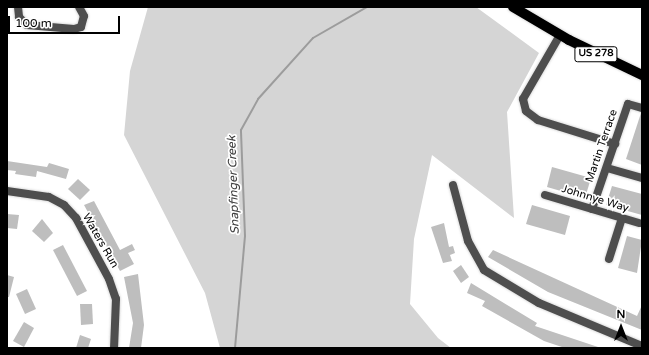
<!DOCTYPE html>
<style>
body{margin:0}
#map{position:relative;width:649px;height:355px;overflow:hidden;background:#fff;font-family:"Varela Round",sans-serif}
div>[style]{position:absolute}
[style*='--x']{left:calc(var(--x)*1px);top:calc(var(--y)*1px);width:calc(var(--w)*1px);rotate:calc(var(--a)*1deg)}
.green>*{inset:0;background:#d5d5d5}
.stream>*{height:2px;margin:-1px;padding:0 1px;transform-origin:1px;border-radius:1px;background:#9c9c9c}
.building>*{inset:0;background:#bebebe}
.roads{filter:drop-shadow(0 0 1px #dbdbdb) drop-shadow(0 0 1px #dbdbdb)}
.minor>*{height:8px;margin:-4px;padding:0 4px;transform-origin:4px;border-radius:4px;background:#4e4e4e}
.major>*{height:10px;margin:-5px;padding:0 5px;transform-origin:5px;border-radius:5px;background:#000}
span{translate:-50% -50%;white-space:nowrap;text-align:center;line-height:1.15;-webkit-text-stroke:3.5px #fff;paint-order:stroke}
.shield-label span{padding:1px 3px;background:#fff;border:1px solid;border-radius:3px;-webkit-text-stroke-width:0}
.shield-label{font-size:10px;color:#000;font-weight:700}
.street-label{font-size:11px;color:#000}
.water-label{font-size:12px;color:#3d3d3d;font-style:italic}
.frame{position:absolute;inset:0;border:8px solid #000;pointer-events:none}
.north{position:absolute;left:601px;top:307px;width:40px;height:40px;-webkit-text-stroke:3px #fff;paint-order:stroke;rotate:0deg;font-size:11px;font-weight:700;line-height:16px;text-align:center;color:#000}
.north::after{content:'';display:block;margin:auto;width:14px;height:18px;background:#000;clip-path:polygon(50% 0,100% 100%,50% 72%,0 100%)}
.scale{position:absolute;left:8px;top:16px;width:112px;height:18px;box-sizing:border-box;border:2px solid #000;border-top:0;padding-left:5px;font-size:12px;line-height:14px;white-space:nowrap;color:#000;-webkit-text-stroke:3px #fff;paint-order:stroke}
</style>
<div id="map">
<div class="green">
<i style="clip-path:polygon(148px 7px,476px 7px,539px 53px,507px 112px,514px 218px,432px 155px,414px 239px,410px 304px,438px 338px,451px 348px,220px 348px,205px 293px,124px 135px,130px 71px)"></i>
</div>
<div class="stream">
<i style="--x:235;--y:348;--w:112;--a:-84.9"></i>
<i style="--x:245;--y:236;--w:106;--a:-92.2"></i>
<i style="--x:241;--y:130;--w:35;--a:-61"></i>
<i style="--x:258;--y:99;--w:82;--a:-48"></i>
<i style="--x:313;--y:38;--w:62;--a:-29.9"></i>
</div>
<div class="building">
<i style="clip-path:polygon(641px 113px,642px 113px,642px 165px,626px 159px)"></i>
<i style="clip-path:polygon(7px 161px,47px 167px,49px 163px,69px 169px,66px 179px,37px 171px,36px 177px,15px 174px,16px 171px,7px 170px)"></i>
<i style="clip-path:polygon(552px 167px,591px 178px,585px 198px,547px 187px)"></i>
<i style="clip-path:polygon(78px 179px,90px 190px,80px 200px,68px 189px)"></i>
<i style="clip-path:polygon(612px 186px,642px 194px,642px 215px,606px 205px)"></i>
<i style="clip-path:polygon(94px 201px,120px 250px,132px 244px,135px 250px,128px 253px,134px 264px,120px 271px,84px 205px)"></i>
<i style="clip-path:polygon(532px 205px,570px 216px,565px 235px,526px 224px)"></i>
<i style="clip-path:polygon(7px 214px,19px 215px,17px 229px,7px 228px)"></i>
<i style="clip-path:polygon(42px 219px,53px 233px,44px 242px,32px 231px)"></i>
<i style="clip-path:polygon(444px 223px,449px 247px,453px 246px,455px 253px,450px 255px,452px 261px,443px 263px,431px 227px)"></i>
<i style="clip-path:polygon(627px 236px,642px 240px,637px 273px,618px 268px)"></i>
<i style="clip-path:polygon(63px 245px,87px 291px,77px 296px,53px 250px)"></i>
<i style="clip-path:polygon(493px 250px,637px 316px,642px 305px,642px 330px,548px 292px,488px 257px)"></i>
<i style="clip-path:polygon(461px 265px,469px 277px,461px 283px,453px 271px)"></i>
<i style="clip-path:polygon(138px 274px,144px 325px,141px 348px,129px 348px,133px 323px,124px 277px)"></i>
<i style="clip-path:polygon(7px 275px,14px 277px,9px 297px,7px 297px)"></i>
<i style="clip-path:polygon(471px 283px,537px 323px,535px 326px,601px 348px,565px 348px,544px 341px,482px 306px,485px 301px,467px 293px)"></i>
<i style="clip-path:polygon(27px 289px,36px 309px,25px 314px,16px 294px)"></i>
<i style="clip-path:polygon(80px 304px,92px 304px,93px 324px,81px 325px)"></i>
<i style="clip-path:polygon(24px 322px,34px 328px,24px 347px,13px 341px)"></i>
<i style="clip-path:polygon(80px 335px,91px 339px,88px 348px,76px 348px)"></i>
</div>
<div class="roads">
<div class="minor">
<i style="--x:18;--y:7;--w:10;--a:84"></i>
<i style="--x:19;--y:17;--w:11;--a:45"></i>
<i style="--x:27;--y:25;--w:47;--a:4.9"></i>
<i style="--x:74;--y:29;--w:7;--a:-16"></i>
<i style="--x:81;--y:27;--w:11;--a:-75"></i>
<i style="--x:84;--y:16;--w:10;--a:-119"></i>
<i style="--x:560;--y:35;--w:74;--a:120"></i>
<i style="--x:523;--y:99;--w:12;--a:76"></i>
<i style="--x:526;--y:111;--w:15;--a:37"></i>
<i style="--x:538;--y:120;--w:81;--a:17.3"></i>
<i style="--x:607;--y:168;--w:36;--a:16"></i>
<i style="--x:453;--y:185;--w:58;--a:75"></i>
<i style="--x:468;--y:241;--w:33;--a:61"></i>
<i style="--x:484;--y:270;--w:64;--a:31"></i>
<i style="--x:539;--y:303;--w:112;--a:22.7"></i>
<i style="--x:7;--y:191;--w:42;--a:8.1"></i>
<i style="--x:49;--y:197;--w:17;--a:28"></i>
<i style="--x:64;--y:205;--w:18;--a:47"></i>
<i style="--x:76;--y:218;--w:69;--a:61.6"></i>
<i style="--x:109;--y:279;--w:21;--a:71"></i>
<i style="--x:116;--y:299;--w:49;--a:92.3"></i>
<i style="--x:545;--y:195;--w:98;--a:16.6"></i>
<i style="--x:592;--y:209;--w:111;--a:-71.1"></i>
<i style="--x:628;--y:104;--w:15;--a:16"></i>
<i style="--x:609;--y:259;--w:43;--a:-72.4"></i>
</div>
<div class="major">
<i style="--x:513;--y:7;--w:65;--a:30.5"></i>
<i style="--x:569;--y:40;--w:81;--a:25.6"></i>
</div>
</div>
<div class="shield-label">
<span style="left:596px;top:54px">US 278</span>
</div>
<div class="street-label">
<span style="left:602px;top:146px;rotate:-71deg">Martin Terrace</span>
<span style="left:595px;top:199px;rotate:17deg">Johnnye Way</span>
<span style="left:100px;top:241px;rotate:60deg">Waters Run</span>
</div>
<div class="water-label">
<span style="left:234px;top:185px;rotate:-92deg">Snapfinger Creek</span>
</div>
<div class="frame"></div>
<div class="north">N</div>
<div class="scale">100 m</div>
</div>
